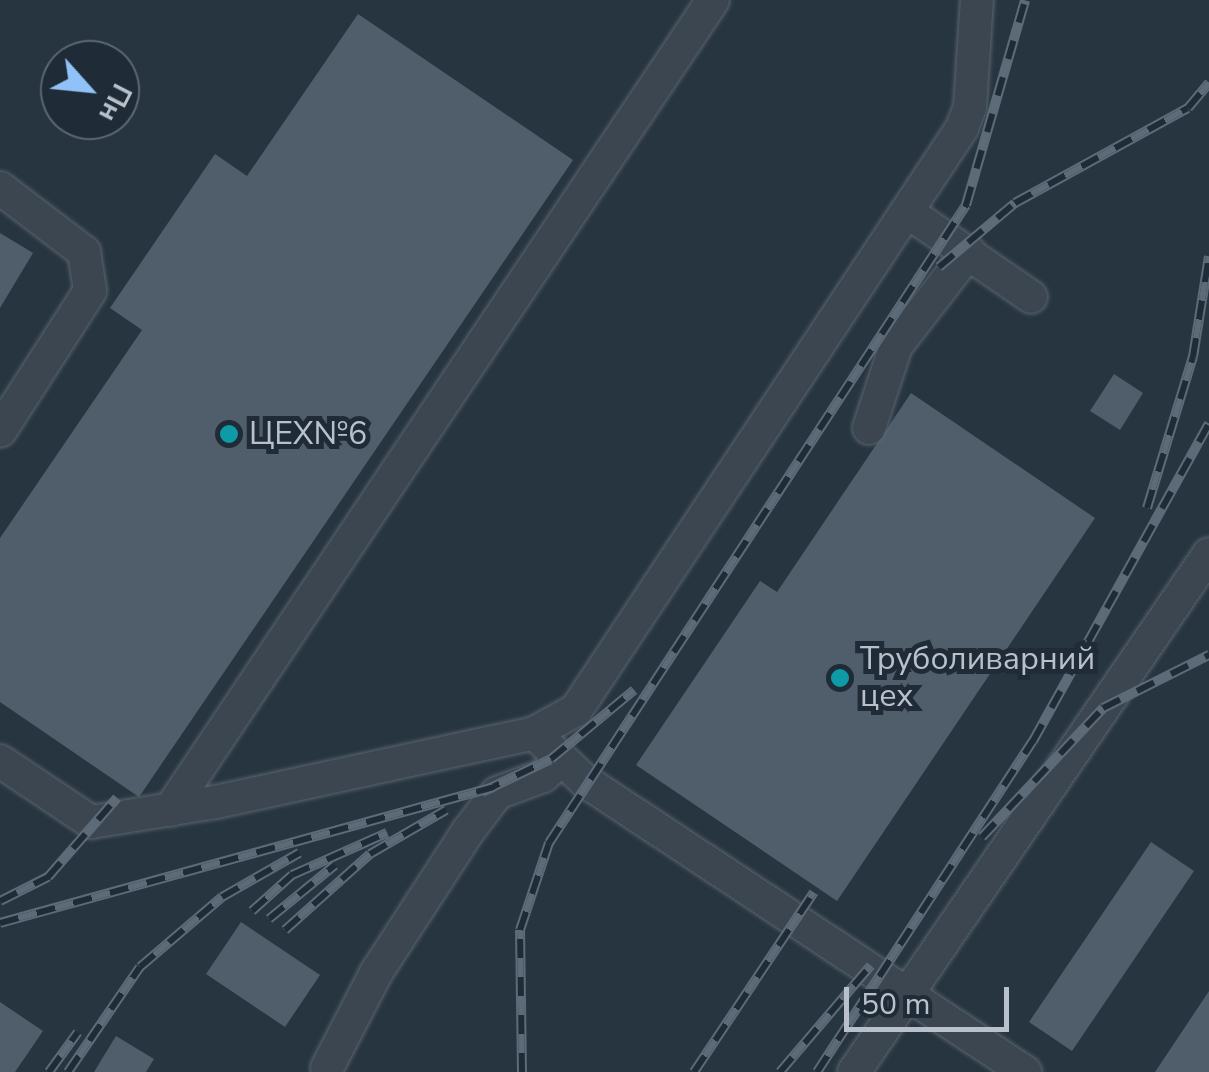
<!DOCTYPE html>
<meta charset="utf-8">
<style>
body{margin:0}
#map{position:relative;width:1209px;height:1072px;overflow:hidden;background:#273541;font-family:"Nunito Sans",sans-serif}
div>[style]{position:absolute}
[style*='--x']{left:calc(var(--x)*1px);top:calc(var(--y)*1px);width:calc(var(--w)*1px);rotate:calc(var(--a)*1deg)}
.building>*{inset:0;background:#505e6c}
.roads{filter:drop-shadow(0 0 2px #59646e) drop-shadow(0 0 2px #59646e)}
.minor>*{height:32px;margin:-16px;padding:0 16px;transform-origin:16px;border-radius:16px;background:#3b4651}
.rail>*{height:10px;margin-top:-5px;transform-origin:0;background:repeating-linear-gradient(90deg,#1f2b36 0 19px,#5d6b78 0 38px);box-sizing:border-box;border-block:2px solid #5d6b78}
.dots>*{width:28px;height:28px;translate:-50% -50%;box-sizing:border-box;border:5px solid #1f2b36;border-radius:50%}
span{translate:-50% -50%;white-space:nowrap;text-align:center;line-height:1.15;-webkit-text-stroke:10px #1f2b36;paint-order:stroke}
.poi-label{font-size:32px;color:#b8c1cb}
.left{translate:0 -50%;text-align:left}
.north{position:absolute;left:40px;top:40px;width:100px;height:100px;box-sizing:border-box;background:#1f2b36;border:2px solid #5c6772;border-radius:50%;rotate:117deg;font-size:28px;font-weight:700;line-height:40px;text-align:center;color:#b8c1cb}
.north::after{content:'';display:block;margin:auto;width:35px;height:45px;background:#91c2f7;clip-path:polygon(50% 0,100% 100%,50% 72%,0 100%)}
.scale{position:absolute;left:844px;top:987px;width:165px;height:45px;box-sizing:border-box;border:5px solid #b8c1cb;border-top:0;padding-left:12px;font-size:30px;line-height:35px;white-space:nowrap;color:#b8c1cb;-webkit-text-stroke:8px #1f2b36;paint-order:stroke}
</style>
<div id="map">
<div class="building">
<i style="clip-path:polygon(358px 14px,573px 160px,139px 797px,0 702px,0 538px,142px 330px,110px 308px,215px 154px,247px 176px)"></i>
<i style="clip-path:polygon(0 233px,33px 253px,0 308px)"></i>
<i style="clip-path:polygon(1114px 374px,1143px 393px,1120px 430px,1090px 411px)"></i>
<i style="clip-path:polygon(911px 393px,1095px 518px,837px 901px,636px 765px,760px 581px,777px 592px)"></i>
<i style="clip-path:polygon(1151px 842px,1194px 871px,1072px 1051px,1029px 1022px)"></i>
<i style="clip-path:polygon(241px 922px,320px 975px,285px 1027px,206px 974px)"></i>
<i style="clip-path:polygon(1209px 991px,1209px 1072px,1155px 1072px)"></i>
<i style="clip-path:polygon(0 1002px,43px 1031px,15px 1072px,0 1072px)"></i>
<i style="clip-path:polygon(116px 1036px,154px 1059px,146px 1072px,94px 1072px)"></i>
</div>
<div class="roads">
<div class="minor">
<i style="--x:0;--y:188;--w:106;--a:37.3"></i>
<i style="--x:84;--y:252;--w:39;--a:81"></i>
<i style="--x:90;--y:291;--w:166;--a:122.7"></i>
<i style="--x:909;--y:213;--w:148;--a:34.5"></i>
<i style="--x:869;--y:428;--w:86;--a:-71.8"></i>
<i style="--x:896;--y:346;--w:119;--a:-52.2"></i>
<i style="--x:534;--y:733;--w:70;--a:43.3"></i>
<i style="--x:585;--y:781;--w:528;--a:33.48"></i>
<i style="--x:0;--y:761;--w:110;--a:33.8"></i>
<i style="--x:91;--y:822;--w:127;--a:-9.1"></i>
<i style="--x:216;--y:802;--w:325;--a:-12.2"></i>
<i style="--x:534;--y:733;--w:48;--a:-28.7"></i>
<i style="--x:576;--y:710;--w:698;--a:-56.45"></i>
<i style="--x:962;--y:128;--w:22;--a:-69"></i>
<i style="--x:970;--y:107;--w:107;--a:-86.3"></i>
<i style="--x:170;--y:810;--w:975;--a:-56.16"></i>
<i style="--x:327;--y:1068;--w:107;--a:-62.7"></i>
<i style="--x:376;--y:973;--w:171;--a:-57"></i>
<i style="--x:469;--y:830;--w:46;--a:-52.9"></i>
<i style="--x:497;--y:793;--w:49;--a:-20.3"></i>
<i style="--x:543;--y:776;--w:24;--a:-42"></i>
<i style="--x:854;--y:1072;--w:628;--a:-55.58"></i>
</div>
</div>
<div class="rail">
<i style="--x:939;--y:267;--w:99;--a:-40.1"></i>
<i style="--x:1015;--y:203;--w:197;--a:-28.8"></i>
<i style="--x:1188;--y:108;--w:33;--a:-50"></i>
<i style="--x:1147;--y:508;--w:158;--a:-73.1"></i>
<i style="--x:1193;--y:357;--w:102;--a:-81"></i>
<i style="--x:482;--y:792;--w:76;--a:-25.6"></i>
<i style="--x:551;--y:759;--w:108;--a:-39.7"></i>
<i style="--x:982;--y:837;--w:177;--a:-46.8"></i>
<i style="--x:1103;--y:708;--w:119;--a:-26.6"></i>
<i style="--x:0;--y:901;--w:54;--a:-26.6"></i>
<i style="--x:48;--y:877;--w:105;--a:-48.9"></i>
<i style="--x:252;--y:911;--w:54;--a:-42"></i>
<i style="--x:292;--y:875;--w:104;--a:-23.9"></i>
<i style="--x:269;--y:919;--w:85;--a:-39.3"></i>
<i style="--x:0;--y:923;--w:512;--a:-15.39"></i>
<i style="--x:285;--y:930;--w:114;--a:-41.8"></i>
<i style="--x:370;--y:854;--w:88;--a:-30.1"></i>
<i style="--x:49;--y:1072;--w:49;--a:-54.1"></i>
<i style="--x:68;--y:1072;--w:127;--a:-55.6"></i>
<i style="--x:140;--y:967;--w:108;--a:-40.5"></i>
<i style="--x:222;--y:897;--w:89;--a:-29.7"></i>
<i style="--x:522;--y:1072;--w:142;--a:-90.8"></i>
<i style="--x:520;--y:930;--w:92;--a:-71.6"></i>
<i style="--x:549;--y:843;--w:762;--a:-56.83"></i>
<i style="--x:966;--y:205;--w:213;--a:-73.9"></i>
<i style="--x:694;--y:1072;--w:216;--a:-56.3"></i>
<i style="--x:780;--y:1072;--w:140;--a:-49.6"></i>
<i style="--x:817;--y:1072;--w:395;--a:-56.9"></i>
<i style="--x:1033;--y:741;--w:363;--a:-61"></i>
</div>
<div class="dots">
<i style="left:229px;top:434px;background:#0f9aa8"></i>
<i style="left:840px;top:678px;background:#0f9aa8"></i>
</div>
<div class="poi-label">
<span class="left" style="left:249px;top:434px">ЦЕХ№6</span>
<span class="left" style="left:860px;top:678px">Труболиварний<br>цех</span>
</div>
<div class="north">Пн</div>
<div class="scale">50 m</div>
</div>
